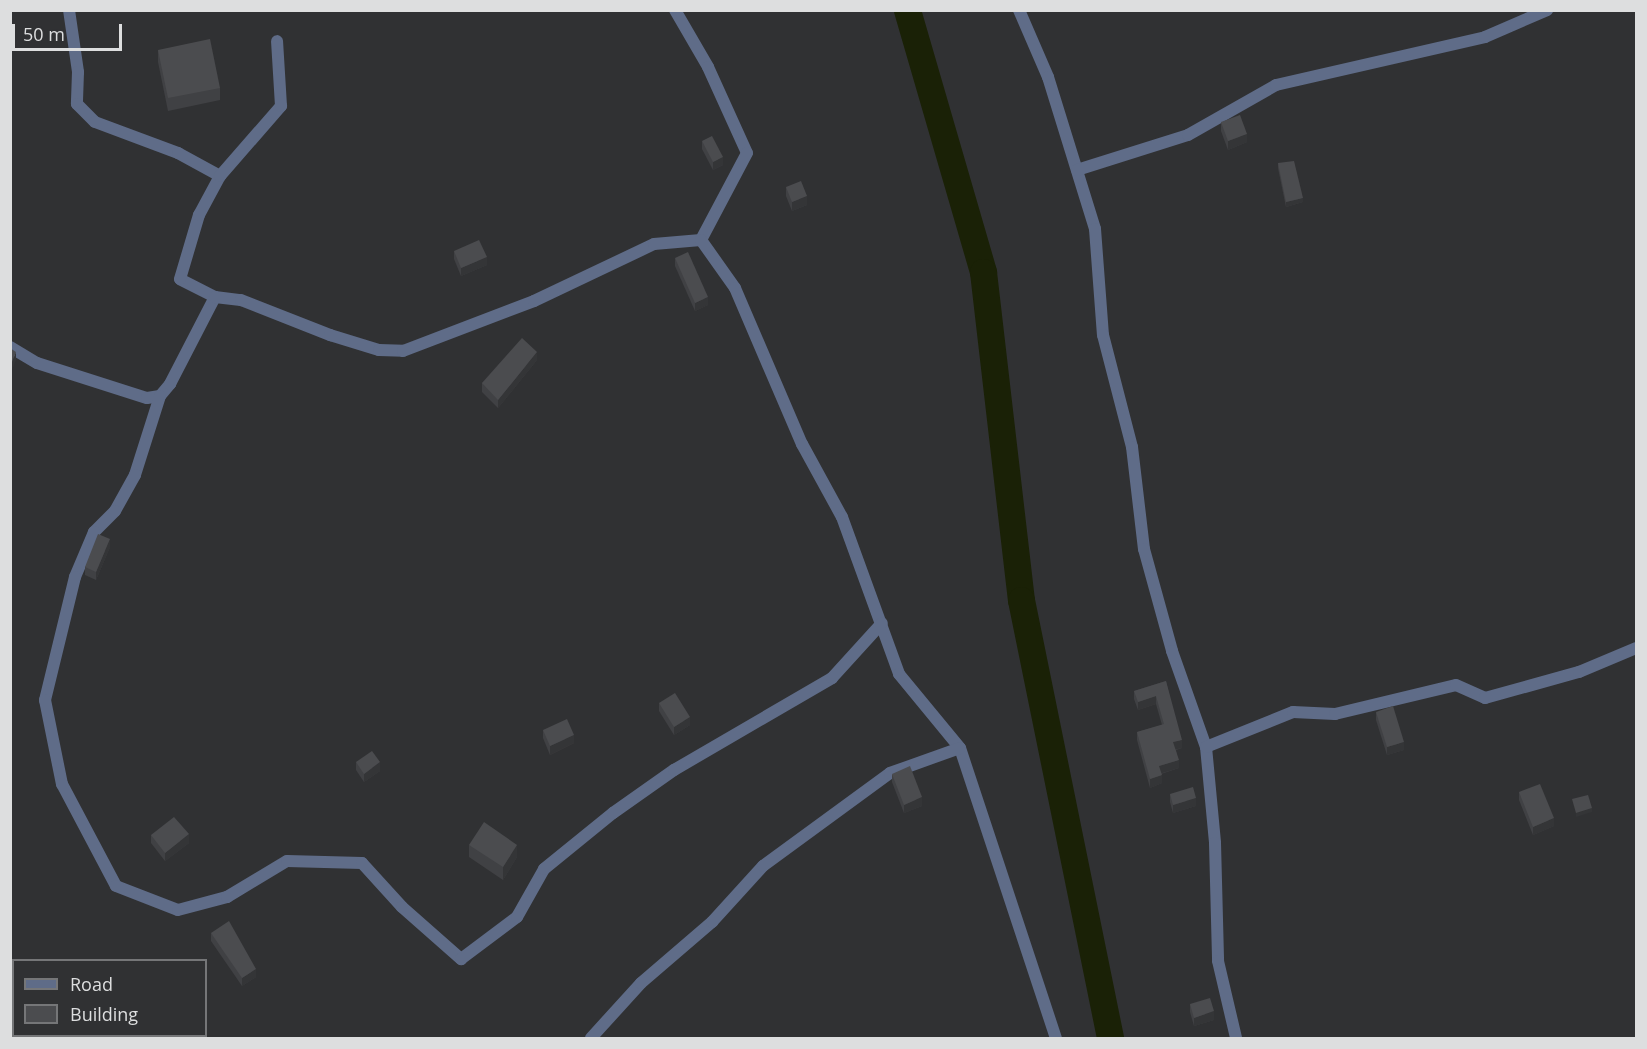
<!DOCTYPE html>
<style>
body{margin:0}
#map{position:relative;width:1647px;height:1049px;overflow:hidden;background:#303133;font-family:"Open Sans",sans-serif}
div>[style]{position:absolute}
[style*='--x']{left:calc(var(--x)*1px);top:calc(var(--y)*1px);width:calc(var(--w)*1px);rotate:calc(var(--a)*1deg)}
.river>*{height:27px;margin:-13.5px;padding:0 13.5px;transform-origin:13.5px;border-radius:13.5px;background:#1a2106}
.minor>*{height:12px;margin:-6px;padding:0 6px;transform-origin:6px;border-radius:6px;background:#5f6c88}
.wall>*{inset:0;background:#404144}
.shaded-wall>*{inset:0;background:#343537}
.building>*{inset:0;background:#4b4c4f}
span{translate:-50% -50%;white-space:nowrap;text-align:center;line-height:1.15;-webkit-text-stroke:4.5px #303133;paint-order:stroke}
.frame{position:absolute;inset:0;border:12px solid #dddedf;pointer-events:none}
.legend{position:absolute;left:12px;top:959px;width:195px;height:78px;box-sizing:border-box;background:#303133;border:2px solid #757678;margin:0;padding:8px 10px;list-style:none;font-size:18px;color:#dddedf}
.legend li{display:flex;align-items:center;gap:12px;height:30px}
.legend b{width:30px;border:2px solid #757678}
.scale{position:absolute;left:12px;top:24px;width:110px;height:27px;box-sizing:border-box;border:3px solid #dddedf;border-top:0;padding-left:8px;font-size:18px;line-height:21px;white-space:nowrap;color:#dddedf;-webkit-text-stroke:4px #303133;paint-order:stroke}
</style>
<div id="map">
<div class="river">
<i style="--x:907;--y:10;--w:273;--a:73.8"></i>
<i style="--x:983;--y:272;--w:330;--a:83.4"></i>
<i style="--x:1021;--y:600;--w:447;--a:78.5"></i>
</div>
<div class="minor">
<i style="--x:69;--y:10;--w:63;--a:81.7"></i>
<i style="--x:78;--y:72;--w:32;--a:92"></i>
<i style="--x:77;--y:104;--w:25;--a:45"></i>
<i style="--x:95;--y:122;--w:89;--a:20.5"></i>
<i style="--x:178;--y:153;--w:48;--a:28.7"></i>
<i style="--x:675;--y:10;--w:66;--a:59.9"></i>
<i style="--x:708;--y:67;--w:94;--a:65.6"></i>
<i style="--x:747;--y:153;--w:98;--a:117.9"></i>
<i style="--x:1019;--y:10;--w:73;--a:66.6"></i>
<i style="--x:1048;--y:77;--w:159;--a:72.8"></i>
<i style="--x:1095;--y:229;--w:106;--a:85.7"></i>
<i style="--x:1103;--y:335;--w:116;--a:75.5"></i>
<i style="--x:1132;--y:447;--w:103;--a:83.3"></i>
<i style="--x:1144;--y:549;--w:106;--a:74.6"></i>
<i style="--x:1172;--y:651;--w:102;--a:70.5"></i>
<i style="--x:1206;--y:747;--w:96;--a:84.6"></i>
<i style="--x:1215;--y:843;--w:118;--a:88.5"></i>
<i style="--x:1218;--y:961;--w:79;--a:76.8"></i>
<i style="--x:1077;--y:170;--w:116;--a:-17.5"></i>
<i style="--x:1188;--y:135;--w:101;--a:-29.6"></i>
<i style="--x:1276;--y:85;--w:214;--a:-12.9"></i>
<i style="--x:1485;--y:37;--w:68;--a:-23.5"></i>
<i style="--x:215;--y:297;--w:39;--a:-153"></i>
<i style="--x:180;--y:279;--w:67;--a:-73.5"></i>
<i style="--x:199;--y:215;--w:44;--a:-61.7"></i>
<i style="--x:220;--y:176;--w:93;--a:-48.9"></i>
<i style="--x:281;--y:106;--w:65;--a:-93.5"></i>
<i style="--x:10;--y:347;--w:31;--a:31"></i>
<i style="--x:37;--y:363;--w:115;--a:17.7"></i>
<i style="--x:147;--y:398;--w:13;--a:-9"></i>
<i style="--x:160;--y:396;--w:16;--a:-50"></i>
<i style="--x:170;--y:384;--w:98;--a:-62.7"></i>
<i style="--x:215;--y:297;--w:26;--a:7"></i>
<i style="--x:241;--y:300;--w:96;--a:21.5"></i>
<i style="--x:330;--y:335;--w:51;--a:17"></i>
<i style="--x:379;--y:350;--w:24;--a:2"></i>
<i style="--x:403;--y:351;--w:140;--a:-20.9"></i>
<i style="--x:534;--y:301;--w:133;--a:-25.4"></i>
<i style="--x:654;--y:244;--w:47;--a:-4.9"></i>
<i style="--x:701;--y:240;--w:59;--a:54.7"></i>
<i style="--x:735;--y:288;--w:170;--a:66.8"></i>
<i style="--x:802;--y:444;--w:83;--a:61.3"></i>
<i style="--x:842;--y:517;--w:167;--a:70"></i>
<i style="--x:899;--y:674;--w:96;--a:50.5"></i>
<i style="--x:960;--y:748;--w:305;--a:71.7"></i>
<i style="--x:160;--y:396;--w:83;--a:107.6"></i>
<i style="--x:135;--y:475;--w:41;--a:119.1"></i>
<i style="--x:115;--y:511;--w:30;--a:135"></i>
<i style="--x:94;--y:532;--w:49;--a:112.9"></i>
<i style="--x:75;--y:577;--w:127;--a:103.7"></i>
<i style="--x:45;--y:700;--w:86;--a:78.6"></i>
<i style="--x:62;--y:784;--w:115;--a:62.1"></i>
<i style="--x:116;--y:886;--w:66;--a:21.2"></i>
<i style="--x:178;--y:910;--w:51;--a:-14.9"></i>
<i style="--x:227;--y:897;--w:70;--a:-31"></i>
<i style="--x:287;--y:861;--w:75;--a:1.5"></i>
<i style="--x:362;--y:863;--w:59;--a:47.7"></i>
<i style="--x:402;--y:907;--w:79;--a:41.4"></i>
<i style="--x:461;--y:959;--w:70;--a:-36.9"></i>
<i style="--x:517;--y:917;--w:55;--a:-60.6"></i>
<i style="--x:544;--y:869;--w:89;--a:-39.1"></i>
<i style="--x:613;--y:813;--w:75;--a:-35.2"></i>
<i style="--x:674;--y:770;--w:183;--a:-30.2"></i>
<i style="--x:832;--y:678;--w:74;--a:-47.7"></i>
<i style="--x:1206;--y:747;--w:94;--a:-21.9"></i>
<i style="--x:1293;--y:712;--w:42;--a:2.7"></i>
<i style="--x:1335;--y:714;--w:124;--a:-13.5"></i>
<i style="--x:1456;--y:685;--w:32;--a:24"></i>
<i style="--x:1485;--y:698;--w:98;--a:-15.5"></i>
<i style="--x:1579;--y:672;--w:62;--a:-22.8"></i>
<i style="--x:591;--y:1038;--w:74;--a:-47.7"></i>
<i style="--x:641;--y:983;--w:94;--a:-40.7"></i>
<i style="--x:712;--y:922;--w:76;--a:-47.7"></i>
<i style="--x:763;--y:866;--w:157;--a:-36.2"></i>
<i style="--x:890;--y:773;--w:74;--a:-19.7"></i>
</div>
<div class="wall">
<i style="clip-path:polygon(158px 50px,220px 88px,220px 100px,168px 111px,158px 62px)"></i>
<i style="clip-path:polygon(1221px 122px,1247px 142px,1228px 150px,1221px 131px)"></i>
<i style="clip-path:polygon(702px 141px,723px 165px,713px 170px,702px 149px)"></i>
<i style="clip-path:polygon(1278px 163px,1303px 202px,1286px 207px,1278px 168px)"></i>
<i style="clip-path:polygon(786px 187px,807px 205px,792px 211px,786px 196px)"></i>
<i style="clip-path:polygon(454px 251px,487px 265px,461px 276px,454px 259px)"></i>
<i style="clip-path:polygon(675px 258px,708px 305px,695px 311px,675px 266px)"></i>
<i style="clip-path:polygon(537px 360px,498px 408px,482px 392px,482px 383px)"></i>
<i style="clip-path:polygon(110px 547px,96px 580px,85px 575px,85px 567px)"></i>
<i style="clip-path:polygon(1166px 681px,1182px 748px,1176px 750px,1179px 768px,1161px 774px,1162px 783px,1150px 788px,1137px 740px,1137px 732px,1162px 725px,1156px 704px,1138px 710px,1134px 699px,1134px 691px)"></i>
<i style="clip-path:polygon(659px 703px,690px 725px,674px 735px,659px 711px)"></i>
<i style="clip-path:polygon(1376px 712px,1404px 750px,1387px 755px,1376px 720px)"></i>
<i style="clip-path:polygon(543px 730px,574px 743px,550px 755px,543px 738px)"></i>
<i style="clip-path:polygon(356px 762px,380px 771px,364px 782px,356px 770px)"></i>
<i style="clip-path:polygon(892px 774px,922px 806px,904px 813px,892px 782px)"></i>
<i style="clip-path:polygon(1519px 792px,1554px 826px,1533px 835px,1519px 800px)"></i>
<i style="clip-path:polygon(1170px 794px,1196px 806px,1173px 813px,1170px 802px)"></i>
<i style="clip-path:polygon(151px 835px,189px 843px,165px 861px,151px 843px)"></i>
<i style="clip-path:polygon(469px 845px,517px 857px,503px 880px,469px 857px)"></i>
<i style="clip-path:polygon(211px 933px,256px 977px,242px 986px,211px 941px)"></i>
<i style="clip-path:polygon(1190px 1004px,1214px 1020px,1194px 1026px,1190px 1012px)"></i>
</div>
<div class="shaded-wall">
<i style="clip-path:polygon(1247px 134px,1247px 142px,1228px 150px,1228px 141px)"></i>
<i style="clip-path:polygon(723px 157px,723px 165px,713px 170px,713px 162px)"></i>
<i style="clip-path:polygon(807px 196px,807px 205px,792px 211px,792px 202px)"></i>
<i style="clip-path:polygon(1303px 198px,1303px 202px,1286px 207px,1286px 202px)"></i>
<i style="clip-path:polygon(487px 257px,487px 265px,461px 276px,461px 268px)"></i>
<i style="clip-path:polygon(708px 297px,708px 305px,695px 311px,695px 303px)"></i>
<i style="clip-path:polygon(16px 352px,16px 360px,10px 375px,10px 367px)"></i>
<i style="clip-path:polygon(537px 352px,537px 360px,498px 408px,498px 400px)"></i>
<i style="clip-path:polygon(110px 539px,110px 547px,96px 580px,96px 572px)"></i>
<i style="clip-path:polygon(1156px 696px,1156px 704px,1138px 710px,1138px 702px)"></i>
<i style="clip-path:polygon(690px 717px,690px 725px,674px 735px,674px 727px)"></i>
<i style="clip-path:polygon(574px 735px,574px 743px,550px 755px,550px 746px)"></i>
<i style="clip-path:polygon(1182px 740px,1182px 748px,1173px 750px,1173px 742px)"></i>
<i style="clip-path:polygon(1404px 742px,1404px 750px,1387px 755px,1387px 747px)"></i>
<i style="clip-path:polygon(1179px 760px,1179px 768px,1159px 774px,1159px 766px)"></i>
<i style="clip-path:polygon(380px 762px,380px 771px,364px 782px,364px 774px)"></i>
<i style="clip-path:polygon(1162px 775px,1162px 783px,1150px 788px,1150px 779px)"></i>
<i style="clip-path:polygon(922px 797px,922px 806px,904px 813px,904px 805px)"></i>
<i style="clip-path:polygon(1196px 798px,1196px 806px,1173px 813px,1173px 805px)"></i>
<i style="clip-path:polygon(1592px 808px,1592px 812px,1576px 817px,1576px 813px)"></i>
<i style="clip-path:polygon(1554px 818px,1554px 826px,1533px 835px,1533px 827px)"></i>
<i style="clip-path:polygon(189px 834px,189px 843px,165px 861px,165px 853px)"></i>
<i style="clip-path:polygon(517px 845px,517px 857px,503px 880px,503px 867px)"></i>
<i style="clip-path:polygon(256px 969px,256px 977px,242px 986px,242px 978px)"></i>
<i style="clip-path:polygon(1214px 1011px,1214px 1020px,1194px 1026px,1194px 1018px)"></i>
</div>
<div class="building">
<i style="clip-path:polygon(210px 39px,220px 88px,168px 98px,158px 50px)"></i>
<i style="clip-path:polygon(1240px 115px,1247px 134px,1228px 141px,1221px 122px)"></i>
<i style="clip-path:polygon(712px 136px,723px 157px,713px 162px,702px 141px)"></i>
<i style="clip-path:polygon(1294px 161px,1303px 198px,1286px 202px,1278px 163px)"></i>
<i style="clip-path:polygon(801px 181px,807px 196px,792px 202px,786px 187px)"></i>
<i style="clip-path:polygon(479px 240px,487px 257px,461px 268px,454px 251px)"></i>
<i style="clip-path:polygon(688px 252px,708px 297px,695px 303px,675px 258px)"></i>
<i style="clip-path:polygon(522px 338px,537px 352px,498px 400px,482px 383px)"></i>
<i style="clip-path:polygon(10px 348px,16px 352px,10px 367px)"></i>
<i style="clip-path:polygon(98px 534px,110px 539px,96px 572px,85px 567px)"></i>
<i style="clip-path:polygon(1166px 681px,1182px 740px,1173px 742px,1179px 760px,1159px 766px,1162px 775px,1150px 779px,1137px 732px,1164px 724px,1156px 696px,1138px 702px,1134px 691px)"></i>
<i style="clip-path:polygon(675px 693px,690px 717px,674px 727px,659px 703px)"></i>
<i style="clip-path:polygon(1393px 706px,1404px 742px,1387px 747px,1376px 712px)"></i>
<i style="clip-path:polygon(567px 719px,574px 735px,550px 746px,543px 730px)"></i>
<i style="clip-path:polygon(372px 751px,380px 762px,364px 774px,356px 762px)"></i>
<i style="clip-path:polygon(910px 766px,922px 797px,904px 805px,892px 774px)"></i>
<i style="clip-path:polygon(1540px 784px,1554px 818px,1533px 827px,1519px 792px)"></i>
<i style="clip-path:polygon(1193px 787px,1196px 798px,1173px 805px,1170px 794px)"></i>
<i style="clip-path:polygon(1588px 795px,1592px 808px,1576px 813px,1572px 799px)"></i>
<i style="clip-path:polygon(174px 817px,189px 834px,165px 853px,151px 835px)"></i>
<i style="clip-path:polygon(484px 822px,517px 845px,503px 867px,469px 845px)"></i>
<i style="clip-path:polygon(229px 921px,256px 969px,242px 978px,211px 933px)"></i>
<i style="clip-path:polygon(1210px 998px,1214px 1011px,1194px 1018px,1190px 1004px)"></i>
</div>
<div class="frame"></div>
<ul class="legend">
<li><b style="height:8px;background:#5f6c88"></b>Road</li>
<li><b style="height:16px;background:#4b4c4f"></b>Building</li>
</ul>
<div class="scale">50 m</div>
</div>
